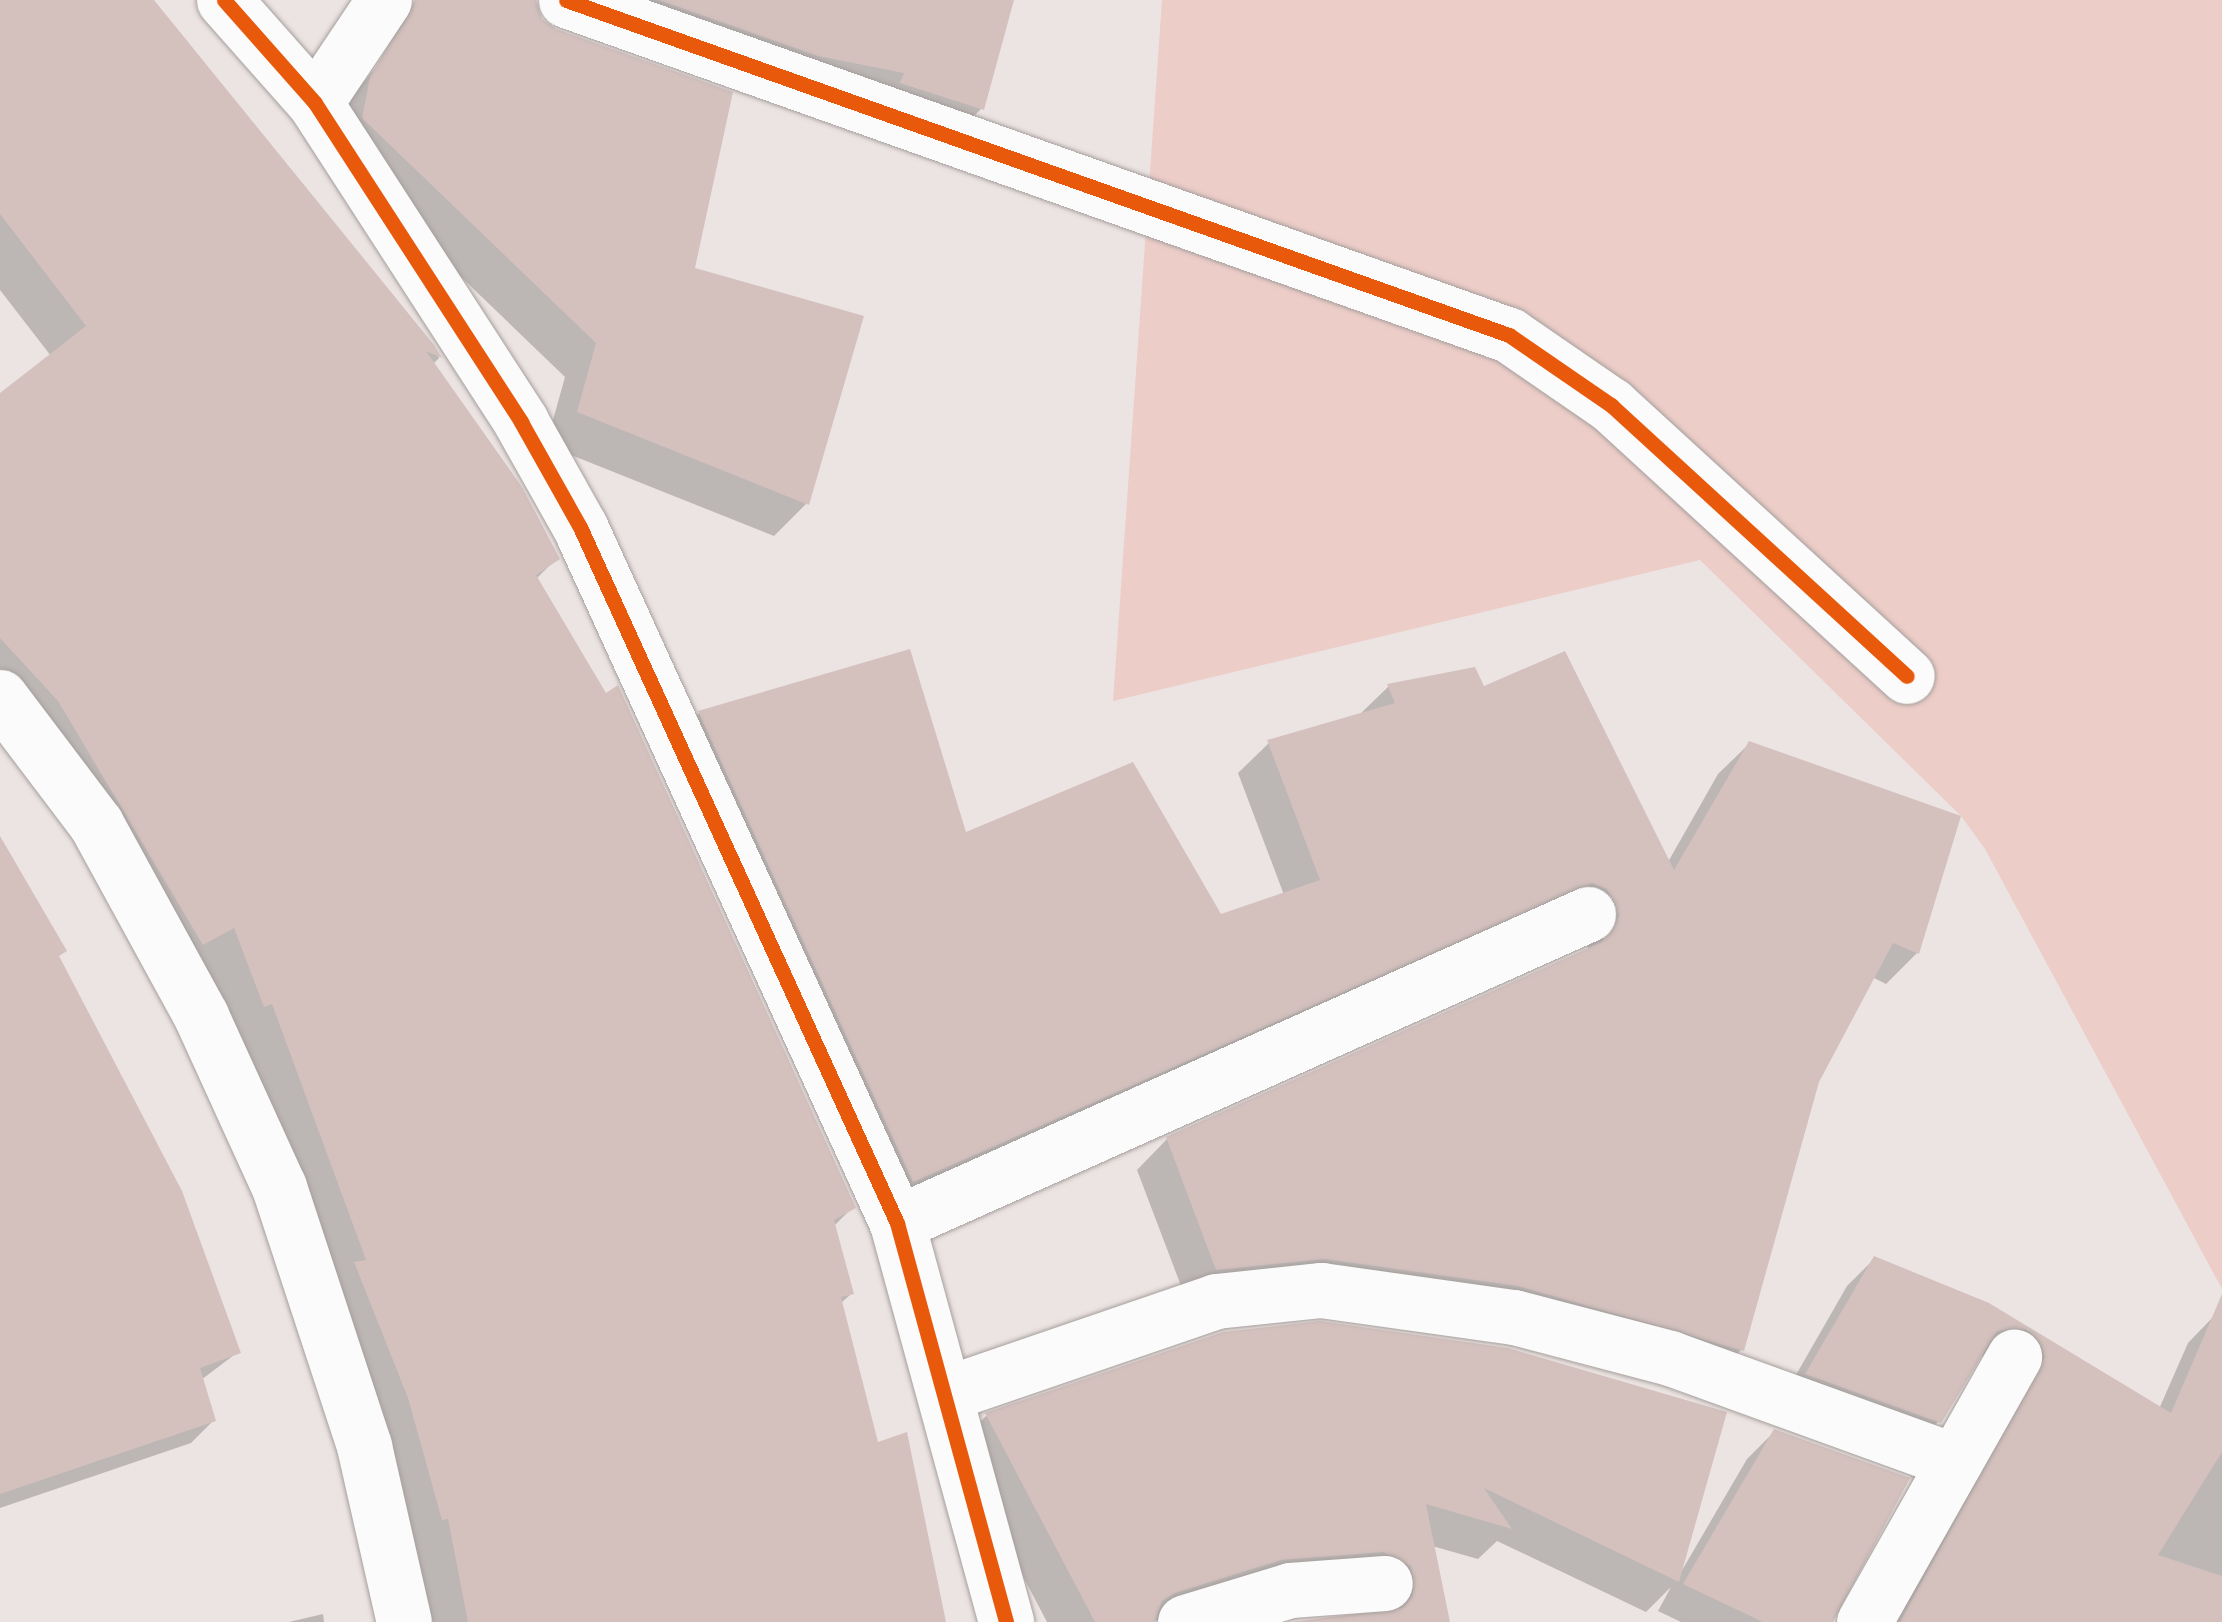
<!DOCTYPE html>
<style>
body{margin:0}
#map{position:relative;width:2222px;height:1622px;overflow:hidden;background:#ece4e2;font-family:"DM Sans",sans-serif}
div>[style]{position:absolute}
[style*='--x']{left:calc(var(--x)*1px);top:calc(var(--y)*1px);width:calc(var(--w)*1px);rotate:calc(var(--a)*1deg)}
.green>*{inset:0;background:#edcdc8}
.shadow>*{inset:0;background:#0003}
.building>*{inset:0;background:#d4c1be}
.roads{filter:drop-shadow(0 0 2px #a59f9d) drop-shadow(0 0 2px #a59f9d)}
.minor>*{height:55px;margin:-27.5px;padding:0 27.5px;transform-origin:27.5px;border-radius:27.5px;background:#fcfbfb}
.cycleway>*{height:15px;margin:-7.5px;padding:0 7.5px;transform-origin:7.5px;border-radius:7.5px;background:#e8590c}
span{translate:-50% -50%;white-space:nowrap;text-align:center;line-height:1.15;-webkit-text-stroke:8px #fff;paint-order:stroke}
</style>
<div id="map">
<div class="green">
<i style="clip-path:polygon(1162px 0,2222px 0,2222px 1289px,1985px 849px,1961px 816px,1700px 560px,1113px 701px)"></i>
</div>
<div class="shadow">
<i style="clip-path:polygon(0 0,153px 0,432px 346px,439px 358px,432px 365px,557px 558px,535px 580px,853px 1207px,833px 1227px,851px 1294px,840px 1304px,876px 1445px,905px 1435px,943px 1622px,429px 1622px,331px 1288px,0 707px,0 396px,51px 356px,0 290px)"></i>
<i style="clip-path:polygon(562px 0,1011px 0,982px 108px,956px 134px)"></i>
<i style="clip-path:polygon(392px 48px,806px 504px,774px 536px,546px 445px,565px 377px,331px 152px,338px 113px)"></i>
<i style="clip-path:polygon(1474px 670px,1482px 690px,1668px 862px,1718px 774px,1749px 744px,1958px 818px,1917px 953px,1886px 984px,1872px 977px,1817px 1081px,1741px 1350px,1711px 1381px,1487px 1316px,1186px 1299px,1137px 1170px,1167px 1139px,1589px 950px,1577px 919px,882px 1211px,669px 744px,699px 713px,964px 836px,1220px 917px,1284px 895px,1238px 773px,1269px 743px,1358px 716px,1388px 687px)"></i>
<i style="clip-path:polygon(0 841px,238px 1352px,201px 1380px,213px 1421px,191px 1443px,0 1508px)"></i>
<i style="clip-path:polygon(1874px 1259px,1988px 1306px,2159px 1409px,2188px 1343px,2214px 1316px,2222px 1320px,2222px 1622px,1890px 1622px,2001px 1355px,1979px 1356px,1939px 1421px,1912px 1448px,1781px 1401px,1847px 1286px)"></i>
<i style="clip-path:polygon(1223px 1334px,1681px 1572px,1747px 1459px,1774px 1432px,1830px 1622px,1681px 1622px,1658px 1611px,1671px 1587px,1646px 1612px,1497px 1541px,1478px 1559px,1432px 1546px,1448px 1622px,1315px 1622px,1386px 1617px,1379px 1596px,1248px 1591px,1152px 1622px,1047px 1622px,955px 1447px,986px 1416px)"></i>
<i style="clip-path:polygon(323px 1614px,324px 1622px,289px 1622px)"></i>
</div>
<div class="building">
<i style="clip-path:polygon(0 0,154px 0,434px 345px,442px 358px,426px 351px,522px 487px,560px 559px,536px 575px,606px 693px,618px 685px,856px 1208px,834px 1220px,854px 1294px,841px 1297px,878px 1442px,907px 1432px,946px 1622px,468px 1622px,448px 1519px,442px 1520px,408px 1398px,354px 1262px,366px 1260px,272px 1004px,264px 1007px,234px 928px,203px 945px,58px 701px,0 638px,0 393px,86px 326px,0 214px)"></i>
<i style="clip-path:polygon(415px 0,536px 0,542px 19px,556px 29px,733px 92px,695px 268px,864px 316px,809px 505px,577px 412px,596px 343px,362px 118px,370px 77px)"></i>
<i style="clip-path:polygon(659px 0,1014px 0,984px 110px,900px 83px,904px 73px,818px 56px)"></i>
<i style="clip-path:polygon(910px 649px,966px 832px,1133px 762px,1221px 914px,1320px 880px,1267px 740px,1395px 703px,1387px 684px,1475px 667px,1484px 686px,1565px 651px,1674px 870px,1749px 741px,1961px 816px,1919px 954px,1893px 943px,1819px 1082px,1744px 1351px,1518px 1286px,1325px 1259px,1216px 1270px,1166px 1137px,1602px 942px,1619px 916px,1607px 889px,1592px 883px,913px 1182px,698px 711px)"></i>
<i style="clip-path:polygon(0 836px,67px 951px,59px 956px,182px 1191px,241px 1353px,200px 1368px,216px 1421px,0 1494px)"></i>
<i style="clip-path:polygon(1874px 1256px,1989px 1303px,2171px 1413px,2222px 1294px,2222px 1452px,2158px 1555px,2222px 1576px,2222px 1622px,1900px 1622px,2045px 1356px,2028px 1329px,1997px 1331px,1941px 1423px,1805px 1374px)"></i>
<i style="clip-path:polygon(1320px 1321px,1508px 1348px,1727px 1412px,1679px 1582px,1484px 1488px,1512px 1529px,1426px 1504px,1450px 1622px,1292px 1622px,1403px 1608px,1413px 1596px,1411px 1566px,1383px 1552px,1281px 1560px,1175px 1593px,1162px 1601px,1155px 1622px,1095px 1622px,985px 1413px,1223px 1332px)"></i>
<i style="clip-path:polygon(1774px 1429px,1910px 1478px,1833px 1622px,1763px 1622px,1683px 1584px)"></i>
</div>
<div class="roads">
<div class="minor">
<i style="--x:224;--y:0;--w:137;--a:48.5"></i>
<i style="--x:315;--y:103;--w:380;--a:57.1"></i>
<i style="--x:521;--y:422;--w:120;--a:60.7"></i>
<i style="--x:580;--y:527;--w:765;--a:65.51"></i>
<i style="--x:897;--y:1223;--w:414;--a:74.7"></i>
<i style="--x:566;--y:0;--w:1001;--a:19.56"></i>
<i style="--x:1509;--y:335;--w:124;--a:34.5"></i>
<i style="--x:1611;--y:405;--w:401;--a:42.5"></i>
<i style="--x:315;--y:103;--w:124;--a:-56.2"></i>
<i style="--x:0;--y:697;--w:159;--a:52.9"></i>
<i style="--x:96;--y:824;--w:219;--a:61.3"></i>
<i style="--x:201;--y:1016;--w:188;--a:65.5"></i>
<i style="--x:279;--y:1187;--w:273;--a:71.8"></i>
<i style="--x:364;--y:1446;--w:180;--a:77.2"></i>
<i style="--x:897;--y:1223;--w:757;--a:-24.09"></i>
<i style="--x:948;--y:1393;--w:283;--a:-18.9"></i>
<i style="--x:1216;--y:1301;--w:106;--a:-6"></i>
<i style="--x:1321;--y:1290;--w:195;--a:8"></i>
<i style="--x:1514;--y:1317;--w:161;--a:14.7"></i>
<i style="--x:1670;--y:1358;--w:303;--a:19.9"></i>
<i style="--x:1185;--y:1622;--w:110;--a:-16.9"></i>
<i style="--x:1290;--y:1590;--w:95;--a:-4.2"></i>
<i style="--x:1864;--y:1622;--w:305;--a:-60.5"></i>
</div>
</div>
<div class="cycleway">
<i style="--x:224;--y:0;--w:137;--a:48.5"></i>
<i style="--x:315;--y:103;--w:380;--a:57.1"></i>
<i style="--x:521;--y:422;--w:120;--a:60.7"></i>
<i style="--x:580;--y:527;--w:765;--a:65.51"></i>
<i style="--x:897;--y:1223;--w:414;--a:74.7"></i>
<i style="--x:566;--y:0;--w:1001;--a:19.56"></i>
<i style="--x:1509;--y:335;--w:124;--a:34.5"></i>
<i style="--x:1611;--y:405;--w:401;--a:42.5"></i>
</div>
</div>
